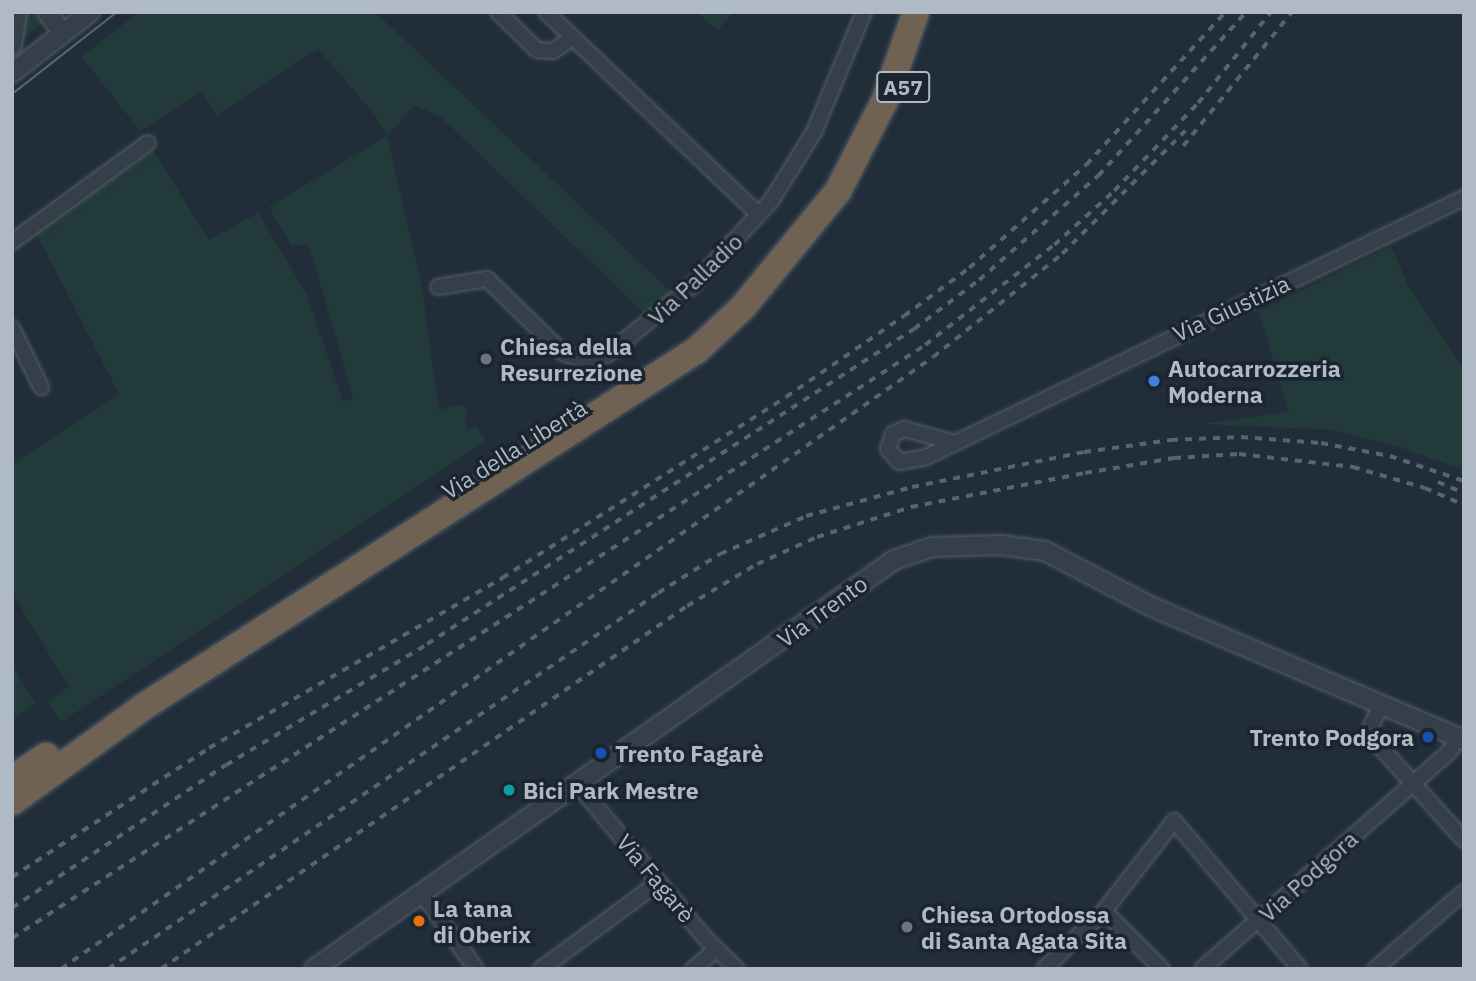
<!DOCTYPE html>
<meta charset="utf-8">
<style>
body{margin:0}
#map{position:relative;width:1476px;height:981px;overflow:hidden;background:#212e3a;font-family:"IBM Plex Sans",sans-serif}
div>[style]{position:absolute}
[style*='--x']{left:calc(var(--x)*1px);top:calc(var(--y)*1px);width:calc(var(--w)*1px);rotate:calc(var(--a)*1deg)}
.green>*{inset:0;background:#233a3b}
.roads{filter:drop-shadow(0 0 2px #535d68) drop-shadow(0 0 2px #535d68)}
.minor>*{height:14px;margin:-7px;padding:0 7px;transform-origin:7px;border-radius:7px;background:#353f4a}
.tertiary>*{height:18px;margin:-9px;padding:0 9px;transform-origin:9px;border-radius:9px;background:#353f4a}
.motorway>*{height:26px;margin:-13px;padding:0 13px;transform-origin:13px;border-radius:13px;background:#706252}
.tram>*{height:2px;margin:-1px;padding:0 1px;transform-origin:1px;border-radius:1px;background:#576471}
.rail>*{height:3.5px;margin-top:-1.75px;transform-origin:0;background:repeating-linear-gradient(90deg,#576471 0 7px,transparent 0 14px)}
.dots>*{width:19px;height:19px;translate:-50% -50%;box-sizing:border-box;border:4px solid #1b242f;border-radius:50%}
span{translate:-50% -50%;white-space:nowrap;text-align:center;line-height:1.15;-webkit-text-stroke:7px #1b242f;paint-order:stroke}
.shield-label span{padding:2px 5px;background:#1b242f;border:2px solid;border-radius:5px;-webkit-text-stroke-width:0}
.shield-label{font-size:21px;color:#b0bac6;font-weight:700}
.street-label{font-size:23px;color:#b0bac6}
.poi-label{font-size:23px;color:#b0bac6;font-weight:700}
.left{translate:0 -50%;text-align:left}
.right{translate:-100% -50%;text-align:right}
.frame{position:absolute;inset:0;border:14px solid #b0bac6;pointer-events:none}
</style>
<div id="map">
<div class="green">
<i style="clip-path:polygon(25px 12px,40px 12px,46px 20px,20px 42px)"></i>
<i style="clip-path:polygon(139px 12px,375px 12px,671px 292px,645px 314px,442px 118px,415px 105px,387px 136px,421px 282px,439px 410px,463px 404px,468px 411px,464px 423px,469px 429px,476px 426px,486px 441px,61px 722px,48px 701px,69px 687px,12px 593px,12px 464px,119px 394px,36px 233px,153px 150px,209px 240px,258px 213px,307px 295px,343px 402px,353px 397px,309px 245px,291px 245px,269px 207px,387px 136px,376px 116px,318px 49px,216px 116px,202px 91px,140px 131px,82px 57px)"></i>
<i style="clip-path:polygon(696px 12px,734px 12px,718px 30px)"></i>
<i style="clip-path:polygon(1391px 246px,1408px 285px,1464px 370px,1464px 470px,1399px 447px,1333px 430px,1202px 424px,1289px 412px,1259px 312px)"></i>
<i style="clip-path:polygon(12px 665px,36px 704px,12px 720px)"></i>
</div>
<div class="roads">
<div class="minor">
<i style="--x:498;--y:12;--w:54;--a:44.3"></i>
<i style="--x:537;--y:50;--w:16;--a:4"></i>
<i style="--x:553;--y:51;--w:23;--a:-34"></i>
<i style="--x:546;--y:12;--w:294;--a:43.6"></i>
<i style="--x:12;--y:242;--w:168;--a:-36.1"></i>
<i style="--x:438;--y:287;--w:50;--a:-9.3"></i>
<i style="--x:487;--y:279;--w:106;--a:44.2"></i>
<i style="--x:563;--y:353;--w:24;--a:19"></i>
<i style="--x:586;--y:361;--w:23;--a:-18"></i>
<i style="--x:608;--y:354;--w:112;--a:-39.2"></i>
<i style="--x:695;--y:283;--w:112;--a:-47.2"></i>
<i style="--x:771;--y:201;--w:81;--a:-58.1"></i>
<i style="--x:814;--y:132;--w:130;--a:-67.4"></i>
<i style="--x:12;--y:328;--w:66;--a:63.8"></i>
<i style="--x:952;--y:442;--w:50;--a:-164.8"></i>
<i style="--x:904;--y:429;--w:12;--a:156"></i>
<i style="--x:893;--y:434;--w:16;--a:108"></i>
<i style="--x:888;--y:449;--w:17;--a:50"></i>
<i style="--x:899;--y:462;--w:27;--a:-10"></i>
<i style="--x:926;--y:457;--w:597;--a:-25.71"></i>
<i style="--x:1380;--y:707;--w:26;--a:115"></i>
<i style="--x:1369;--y:731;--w:9;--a:63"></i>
<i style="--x:1373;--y:739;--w:136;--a:48"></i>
<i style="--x:578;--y:785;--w:197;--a:50.3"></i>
<i style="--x:704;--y:937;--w:46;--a:44.1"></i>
<i style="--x:422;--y:894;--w:92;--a:54.2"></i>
<i style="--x:1104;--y:911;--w:82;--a:45"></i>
<i style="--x:541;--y:969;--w:147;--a:-36.4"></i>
<i style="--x:693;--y:969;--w:30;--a:-40"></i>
<i style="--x:1044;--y:969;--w:83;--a:-44"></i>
<i style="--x:1104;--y:911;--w:114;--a:-52.1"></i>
<i style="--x:1174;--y:821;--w:194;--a:49.6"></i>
<i style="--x:1202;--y:969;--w:330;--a:-41.3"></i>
<i style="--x:1450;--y:751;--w:15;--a:-62"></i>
<i style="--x:1375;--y:969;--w:118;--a:-40.9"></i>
</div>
<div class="tertiary">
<i style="--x:47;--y:12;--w:26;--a:53"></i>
<i style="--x:12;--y:45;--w:33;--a:-81"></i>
<i style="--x:12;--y:73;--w:99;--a:-38"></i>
<i style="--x:314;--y:969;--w:710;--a:-35.19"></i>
<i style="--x:894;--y:560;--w:40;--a:-18.9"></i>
<i style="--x:932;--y:547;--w:69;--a:-1.7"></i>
<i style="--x:1001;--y:545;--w:44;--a:7.8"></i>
<i style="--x:1045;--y:551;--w:119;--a:27.6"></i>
<i style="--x:1150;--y:606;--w:341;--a:23.1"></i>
</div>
<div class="motorway">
<i style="--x:12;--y:779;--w:41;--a:-34.1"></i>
<i style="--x:12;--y:802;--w:162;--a:-35.9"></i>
<i style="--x:143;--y:707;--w:659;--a:-32.8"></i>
<i style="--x:697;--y:350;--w:63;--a:-43.1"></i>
<i style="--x:743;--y:307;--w:150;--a:-50.7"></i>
<i style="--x:838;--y:191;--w:102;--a:-62.7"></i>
<i style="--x:885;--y:100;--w:93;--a:-70.6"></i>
</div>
</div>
<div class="tram">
<i style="--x:12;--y:94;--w:133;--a:-38"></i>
</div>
<div class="rail">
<i style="--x:1183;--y:146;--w:173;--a:-50.9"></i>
<i style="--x:1438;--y:482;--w:28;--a:23"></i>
<i style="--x:12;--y:877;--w:235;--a:-33.2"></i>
<i style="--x:209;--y:748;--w:339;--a:-30.1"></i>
<i style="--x:502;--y:578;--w:337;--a:-32.5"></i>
<i style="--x:786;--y:397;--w:143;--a:-34.5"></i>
<i style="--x:904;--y:316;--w:81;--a:-36.4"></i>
<i style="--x:969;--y:268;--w:156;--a:-41.4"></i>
<i style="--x:1086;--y:165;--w:207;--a:-47.7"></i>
<i style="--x:12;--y:908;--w:257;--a:-33.8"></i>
<i style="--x:226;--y:765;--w:235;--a:-31"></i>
<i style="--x:427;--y:644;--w:580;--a:-32.9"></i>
<i style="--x:914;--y:329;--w:81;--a:-37"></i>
<i style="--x:979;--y:280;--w:158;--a:-41.2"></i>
<i style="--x:1098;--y:176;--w:221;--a:-47.9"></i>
<i style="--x:12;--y:938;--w:1089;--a:-33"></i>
<i style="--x:925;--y:345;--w:163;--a:-37.8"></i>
<i style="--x:1054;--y:245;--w:81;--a:-42"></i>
<i style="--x:1114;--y:191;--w:122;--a:-46.3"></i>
<i style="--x:1198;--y:103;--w:117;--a:-51.3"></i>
<i style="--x:61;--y:969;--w:1065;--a:-35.06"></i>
<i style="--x:933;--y:357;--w:165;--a:-38.6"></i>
<i style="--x:1062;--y:254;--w:174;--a:-45"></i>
<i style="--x:108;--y:969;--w:666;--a:-34.36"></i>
<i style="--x:658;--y:593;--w:73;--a:-32.2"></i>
<i style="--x:720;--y:554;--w:94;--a:-23.8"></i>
<i style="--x:806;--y:516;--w:110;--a:-15.3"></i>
<i style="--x:912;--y:487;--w:176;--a:-11.5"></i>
<i style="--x:1084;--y:452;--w:88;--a:-7.9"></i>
<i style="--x:1171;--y:440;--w:70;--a:-2.5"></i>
<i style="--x:1241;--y:437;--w:80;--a:4.3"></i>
<i style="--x:1321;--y:443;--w:70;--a:10.7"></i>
<i style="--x:1390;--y:456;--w:78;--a:18.7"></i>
<i style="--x:161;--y:969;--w:639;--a:-34.61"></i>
<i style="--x:687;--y:606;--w:82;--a:-31"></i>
<i style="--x:757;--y:564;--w:66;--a:-24.2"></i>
<i style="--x:817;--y:537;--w:99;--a:-17.7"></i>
<i style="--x:911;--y:507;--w:177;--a:-11.1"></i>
<i style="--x:1085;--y:473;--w:90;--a:-9.6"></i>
<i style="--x:1174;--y:458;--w:65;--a:-3.5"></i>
<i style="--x:1239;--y:454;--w:115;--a:6.5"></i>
<i style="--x:1353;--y:467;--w:75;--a:16.3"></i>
<i style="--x:1425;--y:488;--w:43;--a:23.6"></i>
</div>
<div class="dots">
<i style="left:486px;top:359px;background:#6b7280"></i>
<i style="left:1154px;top:381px;background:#3f7fe0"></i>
<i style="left:1428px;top:737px;background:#1a4fb4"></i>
<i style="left:601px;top:753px;background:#1a4fb4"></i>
<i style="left:509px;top:790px;background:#0f9aa8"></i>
<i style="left:419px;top:921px;background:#e8710a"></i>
<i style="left:907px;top:927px;background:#6b7280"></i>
</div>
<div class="shield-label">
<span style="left:903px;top:87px">A57</span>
</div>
<div class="street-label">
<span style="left:695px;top:279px;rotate:-44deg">Via Palladio</span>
<span style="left:1231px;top:308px;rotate:-25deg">Via Giustizia</span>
<span style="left:514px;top:449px;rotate:-32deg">Via della Libertà</span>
<span style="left:822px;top:611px;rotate:-36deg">Via Trento</span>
<span style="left:1308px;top:876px;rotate:-42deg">Via Podgora</span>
<span style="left:656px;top:878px;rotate:50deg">Via Fagarè</span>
</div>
<div class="poi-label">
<span class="left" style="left:500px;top:359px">Chiesa della<br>Resurrezione</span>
<span class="left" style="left:1168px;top:381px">Autocarrozzeria<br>Moderna</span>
<span class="right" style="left:1414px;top:737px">Trento Podgora</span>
<span class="left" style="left:615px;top:753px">Trento Fagarè</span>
<span class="left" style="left:523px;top:790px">Bici Park Mestre</span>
<span class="left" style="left:433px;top:921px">La tana<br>di Oberix</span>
<span class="left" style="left:921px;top:927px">Chiesa Ortodossa<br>di Santa Agata Sita</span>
</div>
<div class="frame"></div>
</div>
